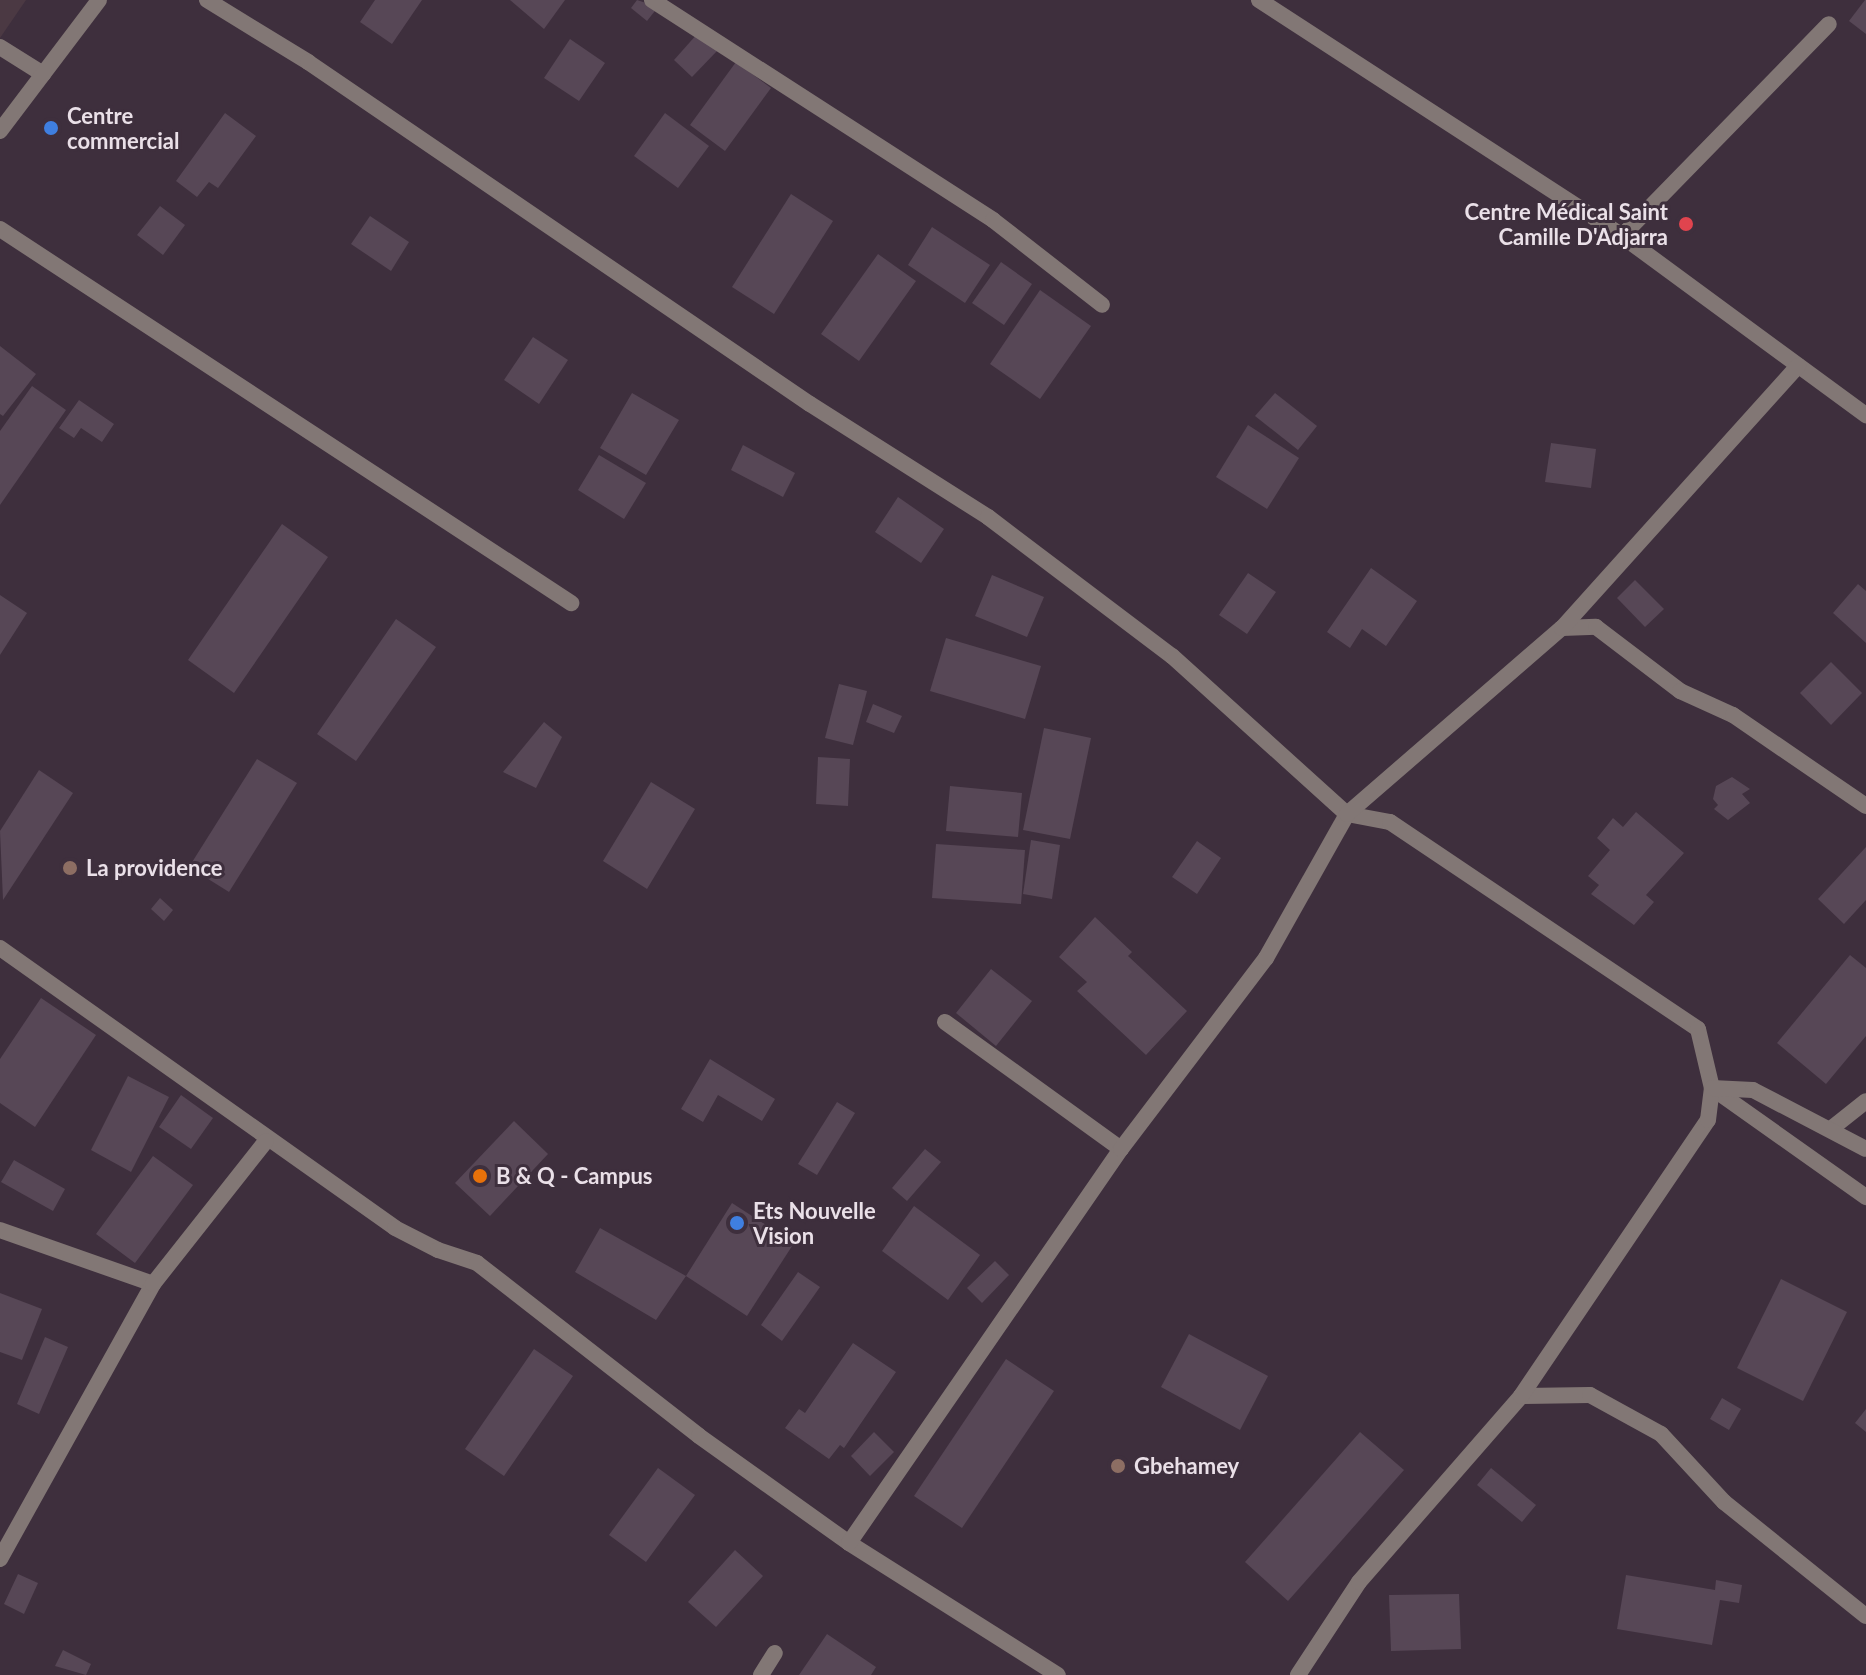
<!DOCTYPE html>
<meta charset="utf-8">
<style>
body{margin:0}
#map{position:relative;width:1866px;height:1675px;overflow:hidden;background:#3e2f3d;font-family:Lato,sans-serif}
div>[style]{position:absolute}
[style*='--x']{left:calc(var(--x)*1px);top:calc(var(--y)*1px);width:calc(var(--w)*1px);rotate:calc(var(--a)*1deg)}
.education>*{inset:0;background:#4b3943}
.building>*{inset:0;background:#574756}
.street>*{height:16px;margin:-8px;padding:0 8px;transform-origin:8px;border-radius:8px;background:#827775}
.dots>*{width:22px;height:22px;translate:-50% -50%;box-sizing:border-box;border:4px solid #3e2f3d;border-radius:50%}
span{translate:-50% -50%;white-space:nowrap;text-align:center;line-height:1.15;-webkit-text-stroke:6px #3e2f3d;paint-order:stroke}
.poi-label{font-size:22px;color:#eae0e8;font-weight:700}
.left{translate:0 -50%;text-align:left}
.right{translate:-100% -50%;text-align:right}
</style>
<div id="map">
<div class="education">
<i style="clip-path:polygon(0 0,26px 0,0 38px)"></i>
</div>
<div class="building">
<i style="clip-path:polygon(375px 0,422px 0,392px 44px,360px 22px)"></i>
<i style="clip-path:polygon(510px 0,565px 0,544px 29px)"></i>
<i style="clip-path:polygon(637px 0,658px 7px,647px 21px,631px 8px)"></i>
<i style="clip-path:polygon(1865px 0,1866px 0,1866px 34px,1849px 21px)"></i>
<i style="clip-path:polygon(698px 33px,717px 51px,692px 77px,674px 60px)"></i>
<i style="clip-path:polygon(570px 39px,605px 63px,579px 101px,544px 78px)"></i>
<i style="clip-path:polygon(736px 62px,771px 88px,725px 151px,690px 125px)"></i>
<i style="clip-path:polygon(225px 113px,256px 136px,218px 188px,209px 182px,197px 197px,176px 181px)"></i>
<i style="clip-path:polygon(665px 113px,709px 146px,678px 188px,634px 156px)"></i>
<i style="clip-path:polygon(791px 194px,833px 221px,774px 314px,732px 287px)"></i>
<i style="clip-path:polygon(160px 206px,185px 225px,163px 255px,137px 235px)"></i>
<i style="clip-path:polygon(370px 216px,409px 242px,391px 271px,351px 244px)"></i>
<i style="clip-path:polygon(932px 227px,990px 265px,965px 303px,908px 265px)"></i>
<i style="clip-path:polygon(878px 254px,916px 281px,859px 361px,821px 334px)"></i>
<i style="clip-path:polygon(1001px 262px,1032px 284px,1004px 325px,972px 303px)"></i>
<i style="clip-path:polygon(1040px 290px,1091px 326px,1040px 399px,990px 364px)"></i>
<i style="clip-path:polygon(533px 337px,568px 360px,539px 404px,504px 380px)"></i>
<i style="clip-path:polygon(0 346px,36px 374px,3px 416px,0 414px)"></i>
<i style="clip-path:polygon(32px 386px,66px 410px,0 505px,0 431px)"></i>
<i style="clip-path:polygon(632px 393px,679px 420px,646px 475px,600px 448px)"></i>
<i style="clip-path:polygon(1275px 393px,1317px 426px,1298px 450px,1255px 416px)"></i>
<i style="clip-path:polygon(79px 400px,114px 424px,102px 442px,81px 428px,74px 438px,59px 428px)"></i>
<i style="clip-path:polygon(1248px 425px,1299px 458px,1267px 509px,1216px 477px)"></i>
<i style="clip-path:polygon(1551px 443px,1596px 449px,1591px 488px,1545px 482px)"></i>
<i style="clip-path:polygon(743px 445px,795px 473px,783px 497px,731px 470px)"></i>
<i style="clip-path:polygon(599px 455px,646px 483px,624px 519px,578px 490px)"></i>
<i style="clip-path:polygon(898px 497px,944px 529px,921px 563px,875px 532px)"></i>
<i style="clip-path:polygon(282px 524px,328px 557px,234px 693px,188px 660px)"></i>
<i style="clip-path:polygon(1371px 568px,1417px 601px,1386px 646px,1362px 629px,1350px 648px,1327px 632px)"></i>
<i style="clip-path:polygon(1248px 573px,1276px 592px,1247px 634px,1219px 615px)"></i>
<i style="clip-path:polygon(992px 575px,1044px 597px,1027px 637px,975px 616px)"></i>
<i style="clip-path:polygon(1635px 580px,1664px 609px,1645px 627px,1617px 598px)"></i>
<i style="clip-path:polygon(1858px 584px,1866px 591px,1866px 643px,1833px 613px)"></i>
<i style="clip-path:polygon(0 595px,27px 613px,0 655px)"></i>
<i style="clip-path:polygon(396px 619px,436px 647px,356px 761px,317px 734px)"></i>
<i style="clip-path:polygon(946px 638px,1041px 666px,1025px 719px,930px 691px)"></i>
<i style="clip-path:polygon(1831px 662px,1862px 693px,1831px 725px,1800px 693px)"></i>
<i style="clip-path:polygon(839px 684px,867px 691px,853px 745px,825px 738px)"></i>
<i style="clip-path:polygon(873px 704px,902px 716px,894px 733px,866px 722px)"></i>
<i style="clip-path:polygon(544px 722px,562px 737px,536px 788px,503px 772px)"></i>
<i style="clip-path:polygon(1044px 728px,1091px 738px,1070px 839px,1023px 830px)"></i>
<i style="clip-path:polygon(818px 757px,850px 759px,848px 806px,816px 804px)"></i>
<i style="clip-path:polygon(257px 759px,297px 783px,229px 892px,189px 867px)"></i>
<i style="clip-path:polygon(39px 770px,73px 793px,3px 900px,0 831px)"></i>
<i style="clip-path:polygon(1732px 777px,1750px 789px,1742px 794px,1750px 803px,1728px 820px,1714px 809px,1718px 805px,1713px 799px,1716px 786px)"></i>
<i style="clip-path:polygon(651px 782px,695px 809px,647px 889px,603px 861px)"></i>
<i style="clip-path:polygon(950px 786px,1022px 793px,1018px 837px,946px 831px)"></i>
<i style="clip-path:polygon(1636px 812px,1684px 853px,1646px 895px,1654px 902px,1634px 925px,1591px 894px,1599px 885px,1588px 876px,1610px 850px,1597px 838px,1613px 818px,1623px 827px)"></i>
<i style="clip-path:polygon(1031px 840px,1060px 845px,1052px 899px,1023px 894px)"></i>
<i style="clip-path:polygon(1197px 841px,1221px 858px,1197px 894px,1172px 877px)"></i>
<i style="clip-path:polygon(936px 844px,1025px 850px,1021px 904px,932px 898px)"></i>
<i style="clip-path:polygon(1866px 847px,1866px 900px,1844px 924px,1818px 899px)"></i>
<i style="clip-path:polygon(160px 898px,173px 910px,164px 921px,151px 909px)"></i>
<i style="clip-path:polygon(1095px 917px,1132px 952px,1128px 956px,1187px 1011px,1146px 1055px,1077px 991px,1087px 982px,1059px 957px)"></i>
<i style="clip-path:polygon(1850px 955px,1866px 968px,1866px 1036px,1826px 1084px,1777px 1043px)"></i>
<i style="clip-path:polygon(991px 969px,1032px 1001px,996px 1046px,956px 1013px)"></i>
<i style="clip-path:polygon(41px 998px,96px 1035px,35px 1127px,0 1103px,0 1059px)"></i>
<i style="clip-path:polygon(710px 1059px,775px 1099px,762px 1121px,718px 1095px,703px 1122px,681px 1109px)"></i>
<i style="clip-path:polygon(128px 1076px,169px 1097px,131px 1172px,91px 1150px)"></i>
<i style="clip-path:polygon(181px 1095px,213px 1118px,191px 1149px,159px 1127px)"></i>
<i style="clip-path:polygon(837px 1102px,855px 1113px,817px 1175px,798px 1164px)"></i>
<i style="clip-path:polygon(514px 1121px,548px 1154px,490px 1216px,455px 1183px)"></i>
<i style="clip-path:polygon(925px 1149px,941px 1162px,907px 1201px,892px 1188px)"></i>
<i style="clip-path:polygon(153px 1156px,193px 1185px,135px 1263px,96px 1234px)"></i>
<i style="clip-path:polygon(14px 1160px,65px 1189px,53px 1211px,1px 1182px)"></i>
<i style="clip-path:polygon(732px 1203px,794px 1243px,747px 1316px,686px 1276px)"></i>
<i style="clip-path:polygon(914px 1206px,980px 1255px,948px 1300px,882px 1251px)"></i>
<i style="clip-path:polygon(600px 1228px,686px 1276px,656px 1320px,575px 1272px)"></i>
<i style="clip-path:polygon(995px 1261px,1009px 1275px,982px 1303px,967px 1288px)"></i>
<i style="clip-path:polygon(798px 1272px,820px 1287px,782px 1341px,761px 1325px)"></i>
<i style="clip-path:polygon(1781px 1279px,1847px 1312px,1803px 1401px,1737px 1368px)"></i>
<i style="clip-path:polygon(0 1293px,42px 1309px,22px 1360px,0 1352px)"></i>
<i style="clip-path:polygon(1189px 1334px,1268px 1376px,1240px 1430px,1161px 1387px)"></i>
<i style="clip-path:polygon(45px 1337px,68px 1347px,39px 1414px,17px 1404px)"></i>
<i style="clip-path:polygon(853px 1343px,896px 1372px,844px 1448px,840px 1445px,829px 1459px,785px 1428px,799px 1409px,805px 1413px)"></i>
<i style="clip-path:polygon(534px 1349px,573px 1376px,504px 1476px,465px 1449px)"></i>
<i style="clip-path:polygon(1006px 1359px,1054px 1391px,962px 1528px,914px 1496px)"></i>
<i style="clip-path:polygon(1722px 1398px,1741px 1409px,1729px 1430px,1710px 1419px)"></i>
<i style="clip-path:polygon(1866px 1409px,1866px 1432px,1855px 1423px)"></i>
<i style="clip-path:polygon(874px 1432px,894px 1452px,870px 1476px,851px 1456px)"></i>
<i style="clip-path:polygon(1360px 1432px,1404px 1470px,1288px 1601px,1245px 1562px)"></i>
<i style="clip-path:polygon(658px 1468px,695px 1495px,646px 1562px,609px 1535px)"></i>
<i style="clip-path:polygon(1491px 1468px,1536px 1505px,1522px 1522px,1477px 1485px)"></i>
<i style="clip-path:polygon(735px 1550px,763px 1576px,716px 1627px,688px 1602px)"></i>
<i style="clip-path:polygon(18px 1574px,38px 1583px,24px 1614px,4px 1604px)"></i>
<i style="clip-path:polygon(1626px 1575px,1715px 1590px,1716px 1580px,1742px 1585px,1739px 1603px,1720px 1600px,1712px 1645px,1617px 1629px)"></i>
<i style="clip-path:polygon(1459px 1594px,1461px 1649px,1391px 1651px,1389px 1595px)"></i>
<i style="clip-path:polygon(827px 1634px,876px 1667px,871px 1675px,799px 1675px)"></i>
<i style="clip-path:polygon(63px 1650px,91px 1664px,86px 1675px,55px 1666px)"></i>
</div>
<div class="street">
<i style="--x:207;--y:0;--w:119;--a:31.5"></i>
<i style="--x:308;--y:62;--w:607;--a:34.27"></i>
<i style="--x:810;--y:404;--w:211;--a:32.4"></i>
<i style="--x:988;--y:517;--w:231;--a:37.1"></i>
<i style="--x:1172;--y:656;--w:236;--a:42.1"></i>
<i style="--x:1347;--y:814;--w:44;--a:10.5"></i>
<i style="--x:1390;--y:822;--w:371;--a:33.9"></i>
<i style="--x:1698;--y:1029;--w:61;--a:76.7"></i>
<i style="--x:1712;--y:1088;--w:189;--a:35.3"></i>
<i style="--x:652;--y:0;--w:406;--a:32.8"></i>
<i style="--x:993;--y:220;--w:138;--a:37.9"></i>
<i style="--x:1259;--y:0;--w:433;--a:33"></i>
<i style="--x:1622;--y:236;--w:303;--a:36.3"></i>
<i style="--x:0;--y:47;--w:51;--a:32.1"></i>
<i style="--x:0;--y:131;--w:164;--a:-52.9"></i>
<i style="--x:0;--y:229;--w:683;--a:33.22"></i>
<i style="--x:1622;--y:236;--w:296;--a:-45.7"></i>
<i style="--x:1562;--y:628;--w:34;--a:-2"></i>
<i style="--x:1596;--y:627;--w:106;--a:37.3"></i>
<i style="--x:1680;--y:691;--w:58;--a:24.4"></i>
<i style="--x:1733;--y:715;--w:161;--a:34.4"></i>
<i style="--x:0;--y:948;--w:484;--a:35.3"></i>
<i style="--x:395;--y:1228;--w:48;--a:27.1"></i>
<i style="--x:438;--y:1250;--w:41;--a:18.4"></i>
<i style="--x:477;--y:1263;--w:281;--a:37.9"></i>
<i style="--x:699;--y:1436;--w:184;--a:35.5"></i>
<i style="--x:849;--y:1543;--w:247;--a:32.3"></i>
<i style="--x:945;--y:1022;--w:217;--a:35.8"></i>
<i style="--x:1832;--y:1128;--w:43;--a:-38.5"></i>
<i style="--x:0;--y:1230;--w:162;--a:19.4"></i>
<i style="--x:1521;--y:1396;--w:69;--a:-0.8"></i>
<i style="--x:1590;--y:1395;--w:81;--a:28.8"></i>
<i style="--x:1661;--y:1434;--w:93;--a:47.2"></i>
<i style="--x:1724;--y:1502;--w:182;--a:38.8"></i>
<i style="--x:849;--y:1543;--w:479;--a:-55.4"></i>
<i style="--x:1121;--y:1149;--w:240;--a:-52.8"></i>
<i style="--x:1266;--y:958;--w:165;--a:-60.6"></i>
<i style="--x:1347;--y:814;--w:284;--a:-40.9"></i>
<i style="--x:1562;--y:628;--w:353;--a:-48"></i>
<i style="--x:0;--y:1559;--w:315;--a:-60.9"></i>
<i style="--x:153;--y:1284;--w:182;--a:-51.7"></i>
<i style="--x:761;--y:1675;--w:26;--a:-58"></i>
<i style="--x:1298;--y:1675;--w:111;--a:-56.7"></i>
<i style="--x:1359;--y:1582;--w:247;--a:-48.9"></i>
<i style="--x:1521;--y:1396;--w:333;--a:-55.9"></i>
<i style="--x:1708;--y:1120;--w:32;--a:-83"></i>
<i style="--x:1712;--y:1088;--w:41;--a:2.8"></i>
<i style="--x:1753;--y:1090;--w:127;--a:27.6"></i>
</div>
<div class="dots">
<i style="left:51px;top:128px;background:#3f7fe0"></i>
<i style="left:1686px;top:224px;background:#e0444e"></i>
<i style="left:70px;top:868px;background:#8d6e63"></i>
<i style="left:480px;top:1176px;background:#e8710a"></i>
<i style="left:737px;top:1223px;background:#3f7fe0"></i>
<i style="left:1118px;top:1466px;background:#8d6e63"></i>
</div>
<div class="poi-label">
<span class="left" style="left:67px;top:128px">Centre<br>commercial</span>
<span class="right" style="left:1668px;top:224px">Centre Médical Saint<br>Camille D'Adjarra</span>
<span class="left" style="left:86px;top:868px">La providence</span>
<span class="left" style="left:496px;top:1176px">B &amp; Q - Campus</span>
<span class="left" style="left:753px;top:1223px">Ets Nouvelle<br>Vision</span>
<span class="left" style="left:1134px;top:1466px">Gbehamey</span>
</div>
</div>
